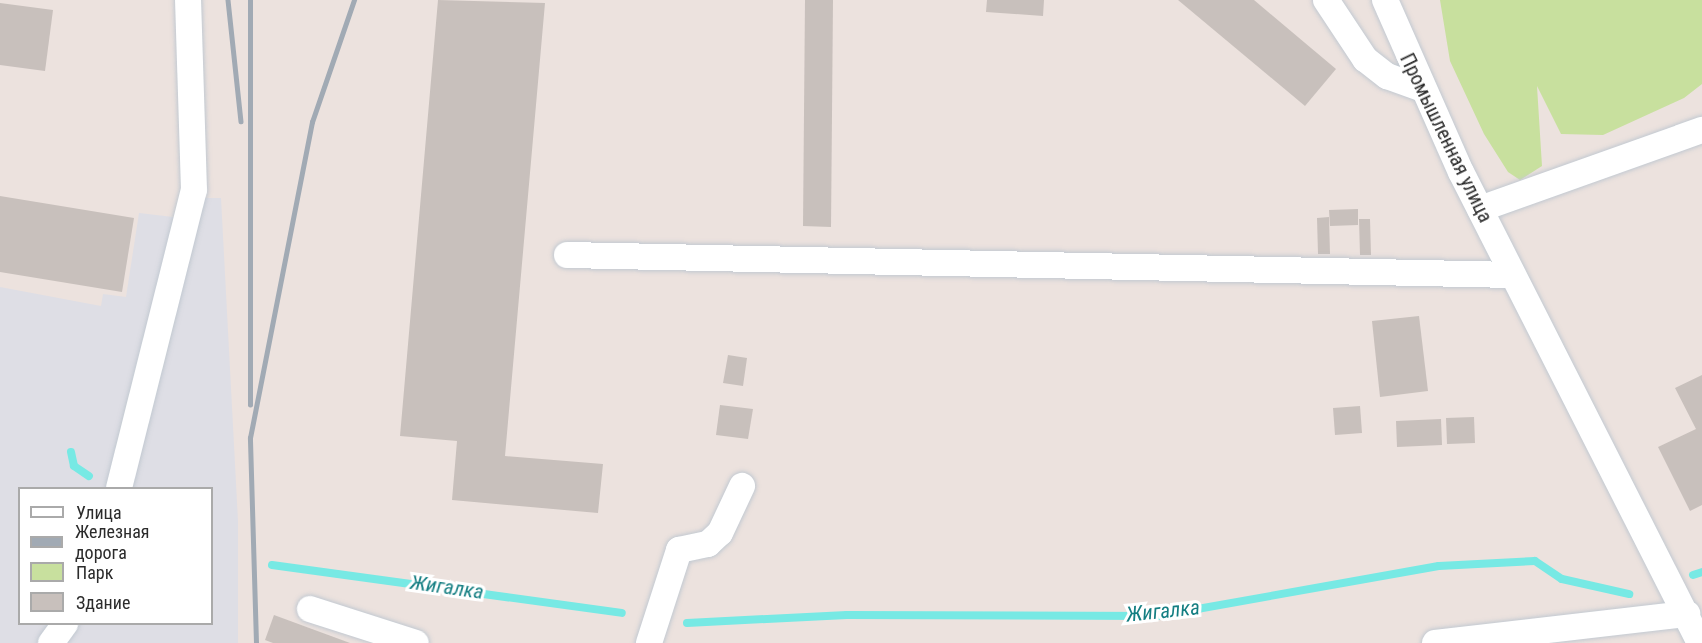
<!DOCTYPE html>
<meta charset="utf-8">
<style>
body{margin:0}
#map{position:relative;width:1702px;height:643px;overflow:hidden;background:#ece2de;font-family:"Roboto Condensed",sans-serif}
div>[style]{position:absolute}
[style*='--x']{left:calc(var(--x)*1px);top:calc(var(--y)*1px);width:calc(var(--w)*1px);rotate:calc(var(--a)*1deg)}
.industrial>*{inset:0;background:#dedee5}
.green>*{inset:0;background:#c8e09e}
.stream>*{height:8px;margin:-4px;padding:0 4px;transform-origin:4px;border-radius:4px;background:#77e9e4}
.building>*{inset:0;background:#c8c0bc}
.roads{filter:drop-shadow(0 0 2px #c2c9d1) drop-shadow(0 0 2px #c2c9d1)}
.minor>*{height:26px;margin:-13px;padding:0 13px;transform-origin:13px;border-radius:13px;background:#fff}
.rail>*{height:4.5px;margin:-2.25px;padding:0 2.25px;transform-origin:2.25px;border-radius:2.25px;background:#a1aab4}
span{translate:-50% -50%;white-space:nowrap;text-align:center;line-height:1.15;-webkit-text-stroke:6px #fff;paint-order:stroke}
.street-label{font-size:20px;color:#2b2b2b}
.water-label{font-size:21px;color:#147e82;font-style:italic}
.legend{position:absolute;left:18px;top:487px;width:195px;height:138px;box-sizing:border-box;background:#fff;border:2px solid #aaa;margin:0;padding:8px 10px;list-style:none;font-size:18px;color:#2b2b2b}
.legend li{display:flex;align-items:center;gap:12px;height:30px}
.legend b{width:30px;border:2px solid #aaa}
</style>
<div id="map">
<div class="industrial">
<i style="clip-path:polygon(evenodd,186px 198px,221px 198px,238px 521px,238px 643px,0 643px,0 287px,101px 306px,103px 294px,126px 297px,139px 213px,182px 218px,186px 198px,20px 488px,212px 488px,212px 624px,20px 624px,20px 488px)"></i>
</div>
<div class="green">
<i style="clip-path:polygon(1440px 0,1702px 0,1702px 84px,1684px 98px,1603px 135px,1561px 134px,1537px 86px,1542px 166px,1520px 180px,1508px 172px,1484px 134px,1450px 61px)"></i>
</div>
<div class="stream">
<i style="--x:71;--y:452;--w:14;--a:78"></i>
<i style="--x:74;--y:466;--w:18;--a:34"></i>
<i style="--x:272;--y:565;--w:353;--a:7.8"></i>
<i style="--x:1693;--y:575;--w:9;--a:-18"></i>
<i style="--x:687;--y:623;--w:160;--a:-2.9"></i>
<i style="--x:847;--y:615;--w:311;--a:0.2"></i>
<i style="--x:1158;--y:616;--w:285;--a:-10.1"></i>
<i style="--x:1439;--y:566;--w:96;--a:-3"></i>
<i style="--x:1535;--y:561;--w:32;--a:34"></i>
<i style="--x:1562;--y:579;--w:69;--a:12.6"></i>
</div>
<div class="building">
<i style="clip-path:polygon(438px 0,545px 3px,505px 456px,603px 464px,598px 513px,452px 500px,457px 441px,400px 436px)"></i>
<i style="clip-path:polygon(805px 0,833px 0,831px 227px,803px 226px)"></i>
<i style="clip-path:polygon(987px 0,1044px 0,1043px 16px,986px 12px)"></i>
<i style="clip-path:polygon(1178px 0,1254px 0,1336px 69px,1305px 106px)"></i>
<i style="clip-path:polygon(0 3px,53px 10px,45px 71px,0 65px)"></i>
<i style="clip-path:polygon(0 196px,134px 218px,122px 292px,0 272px)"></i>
<i style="clip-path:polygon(1358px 209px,1358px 225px,1330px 226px,1329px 210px)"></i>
<i style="clip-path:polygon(1329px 217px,1330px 254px,1318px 254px,1317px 218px)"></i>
<i style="clip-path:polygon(1359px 219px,1370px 219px,1371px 255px,1360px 255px)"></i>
<i style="clip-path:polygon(1419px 316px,1428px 391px,1380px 397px,1372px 321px)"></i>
<i style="clip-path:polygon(728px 355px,747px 358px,743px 386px,723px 383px)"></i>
<i style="clip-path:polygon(1702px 375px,1702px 505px,1690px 511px,1658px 447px,1696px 429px,1675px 388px)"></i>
<i style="clip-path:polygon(720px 405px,753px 409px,748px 439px,716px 435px)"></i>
<i style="clip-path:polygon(1360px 406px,1362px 433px,1335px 435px,1333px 408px)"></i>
<i style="clip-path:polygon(1474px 417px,1475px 443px,1447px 444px,1446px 418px)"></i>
<i style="clip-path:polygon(1441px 419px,1442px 445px,1397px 447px,1396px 421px)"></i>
<i style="clip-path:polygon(274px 615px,350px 643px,273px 643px,265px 640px)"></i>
</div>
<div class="roads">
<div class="minor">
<i style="--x:1326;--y:0;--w:71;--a:56.5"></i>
<i style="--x:1365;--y:59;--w:28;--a:38"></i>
<i style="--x:1387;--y:76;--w:37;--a:20"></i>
<i style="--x:1385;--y:0;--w:188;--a:66.2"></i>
<i style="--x:1461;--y:172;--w:528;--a:63.1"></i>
<i style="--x:1480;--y:209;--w:236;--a:-19.6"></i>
<i style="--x:567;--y:255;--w:945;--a:1.21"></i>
<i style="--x:119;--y:488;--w:307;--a:-75.9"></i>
<i style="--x:194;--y:190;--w:190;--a:-91.8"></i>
<i style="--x:310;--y:609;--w:111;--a:17.8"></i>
<i style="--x:51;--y:643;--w:24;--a:-54"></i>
<i style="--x:649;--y:643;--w:98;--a:-72.1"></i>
<i style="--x:679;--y:550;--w:30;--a:-12"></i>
<i style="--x:708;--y:544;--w:16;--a:-43"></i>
<i style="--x:720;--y:533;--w:52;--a:-64.9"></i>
<i style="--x:1435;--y:643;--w:254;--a:-6.6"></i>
</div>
</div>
<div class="rail">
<i style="--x:228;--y:0;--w:122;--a:83.9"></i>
<i style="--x:250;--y:405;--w:405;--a:-90"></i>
<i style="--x:256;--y:643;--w:205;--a:-91.7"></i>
<i style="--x:250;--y:438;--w:322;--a:-78.9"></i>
<i style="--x:312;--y:122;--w:129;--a:-71"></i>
</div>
<div class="street-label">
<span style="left:1446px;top:138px;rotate:64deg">Промышленная улица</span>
</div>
<div class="water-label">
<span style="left:447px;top:587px;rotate:8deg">Жигалка</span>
<span style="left:1163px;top:611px;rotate:-6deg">Жигалка</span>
</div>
<ul class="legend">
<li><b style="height:8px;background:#fff"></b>Улица</li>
<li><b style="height:8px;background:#a1aab4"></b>Железная дорога</li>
<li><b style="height:16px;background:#c8e09e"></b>Парк</li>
<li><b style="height:16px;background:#c8c0bc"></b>Здание</li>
</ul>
</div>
